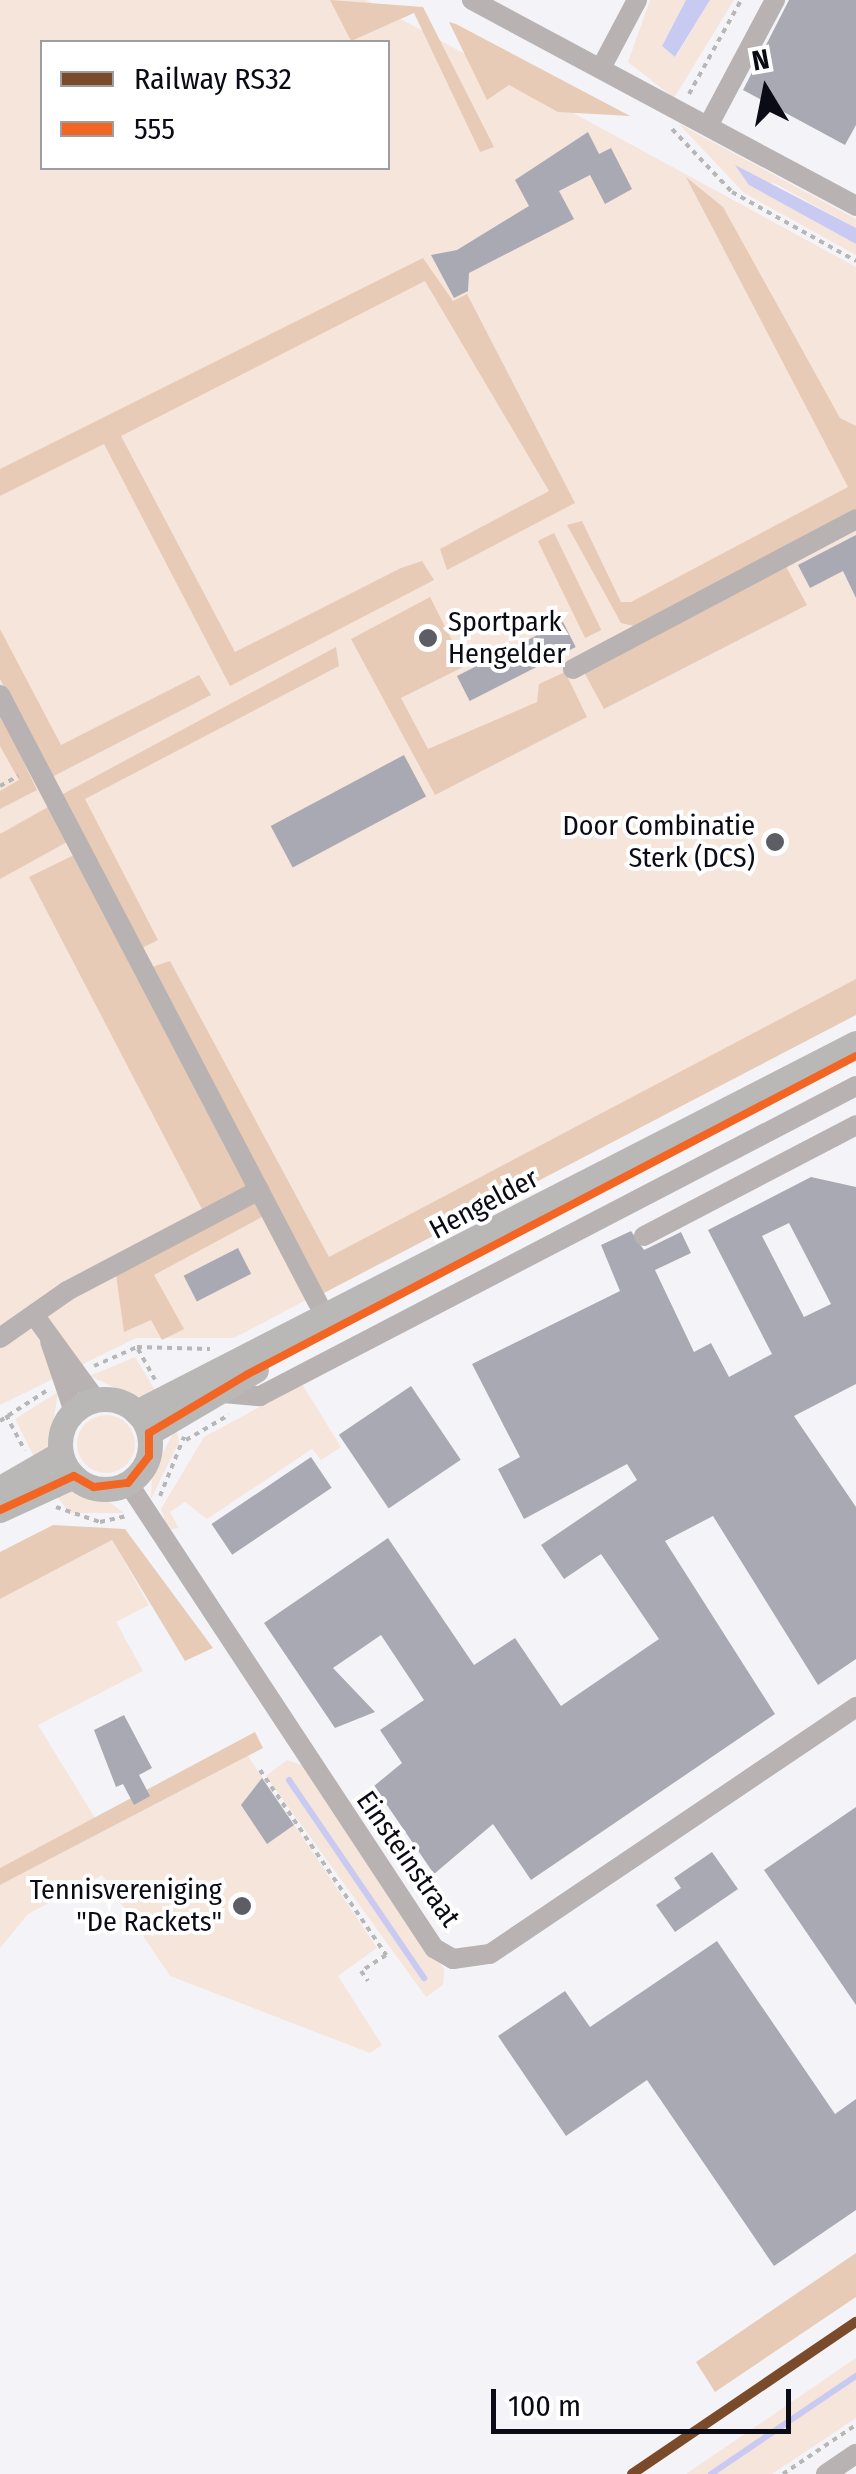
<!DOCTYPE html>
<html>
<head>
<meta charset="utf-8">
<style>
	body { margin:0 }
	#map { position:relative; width:856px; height:2474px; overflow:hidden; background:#f4f4f8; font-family:"Fira Sans Condensed",sans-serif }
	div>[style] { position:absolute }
	.green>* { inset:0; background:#f6e5da }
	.round { border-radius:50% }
	.forest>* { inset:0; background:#e7cbb7; transform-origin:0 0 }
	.water>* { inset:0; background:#c9caf2 }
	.stream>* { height:6px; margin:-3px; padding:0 3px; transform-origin:3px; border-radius:3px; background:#c9caf2 }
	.building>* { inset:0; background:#a9a9b4; transform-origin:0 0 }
	.path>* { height:4px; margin-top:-2px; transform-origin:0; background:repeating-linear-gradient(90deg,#b8b7b7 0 5px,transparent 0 10px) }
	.minor>* { height:20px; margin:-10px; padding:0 10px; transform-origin:10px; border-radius:10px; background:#b8b3b2 }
	.major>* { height:25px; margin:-12.5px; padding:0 12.5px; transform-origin:12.5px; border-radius:12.5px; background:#bab8b7 }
	.major>.ring { margin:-12.5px; padding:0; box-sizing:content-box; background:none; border:25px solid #bab8b7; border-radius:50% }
	.bus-1>* { height:8px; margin:-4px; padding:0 4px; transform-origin:4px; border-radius:4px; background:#f26522 }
	.rail-1>* { height:10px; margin:-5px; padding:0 5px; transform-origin:5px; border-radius:5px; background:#7a4b2a }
	.dots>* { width:28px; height:28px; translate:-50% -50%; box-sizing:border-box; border:5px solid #fff; border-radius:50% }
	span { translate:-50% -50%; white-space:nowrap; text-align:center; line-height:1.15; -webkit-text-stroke:8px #fff; paint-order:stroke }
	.poi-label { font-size:28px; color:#0b0b16 }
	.left { translate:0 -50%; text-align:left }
	.right { translate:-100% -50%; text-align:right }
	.street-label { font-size:28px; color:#0b0b16 }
	.legend { position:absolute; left:40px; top:40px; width:350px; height:130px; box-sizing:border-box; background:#fff; border:2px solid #9d9da2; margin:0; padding:12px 18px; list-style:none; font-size:30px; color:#0b0b16 }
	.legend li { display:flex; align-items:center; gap:20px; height:50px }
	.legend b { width:50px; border:2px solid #9d9da2 }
	.north { position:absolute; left:716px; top:40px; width:100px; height:100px; -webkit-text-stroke:8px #fff; paint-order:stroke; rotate:350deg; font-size:28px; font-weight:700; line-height:40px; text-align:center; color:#0b0b16 }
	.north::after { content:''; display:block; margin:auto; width:35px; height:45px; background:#0b0b16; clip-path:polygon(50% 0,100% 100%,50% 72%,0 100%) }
	.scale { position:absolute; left:491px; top:2389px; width:300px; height:45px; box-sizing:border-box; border:5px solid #0b0b16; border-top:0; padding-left:12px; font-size:30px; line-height:35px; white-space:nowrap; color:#0b0b16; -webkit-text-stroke:8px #fff; paint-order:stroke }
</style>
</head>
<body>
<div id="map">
	<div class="green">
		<div style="clip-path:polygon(evenodd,0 0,366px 0,856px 267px,856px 1010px,234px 1338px,136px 1338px,0 1405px,0 0,42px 42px,388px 42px,388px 168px,42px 168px,42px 42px)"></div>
		<div style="clip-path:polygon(650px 0,686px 0,662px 46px,676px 57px,710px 0,734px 0,674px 98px,628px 62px)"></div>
		<div style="clip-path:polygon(679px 124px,856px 219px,856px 228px,774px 183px,749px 185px,856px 244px,856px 255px,744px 193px)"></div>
		<div style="clip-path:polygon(135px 1357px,158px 1395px,134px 1397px,90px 1376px)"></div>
		<div style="clip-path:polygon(302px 1384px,341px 1447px,321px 1460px,312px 1449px,207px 1519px,185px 1502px,170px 1512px,179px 1528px,168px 1530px,161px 1509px,204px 1437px)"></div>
		<div style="clip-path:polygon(58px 1392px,50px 1444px,36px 1461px,15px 1419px)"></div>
		<div class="round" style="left:77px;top:1415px;width:58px;height:58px"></div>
		<div style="clip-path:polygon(176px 1427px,179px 1442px,151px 1499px,152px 1474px)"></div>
		<div style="clip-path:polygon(72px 1490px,108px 1501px,124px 1513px,70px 1513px,54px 1493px)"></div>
		<div style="clip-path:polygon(112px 1540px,149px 1605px,116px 1622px,143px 1671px,38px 1725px,95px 1818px,0 1868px,0 1599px)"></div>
		<div style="clip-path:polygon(248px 1756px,377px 1948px,338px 1976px,382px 2045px,370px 2053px,170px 1976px,102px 1875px,28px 1914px,0 1948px,0 1885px)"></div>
		<div style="clip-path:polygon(287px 1760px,302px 1765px,444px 1969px,443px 1985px,426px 1997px,266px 1776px)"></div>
		<div style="clip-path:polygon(856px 2358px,856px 2418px,772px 2474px,686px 2474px)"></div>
	</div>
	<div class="forest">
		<div style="clip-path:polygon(330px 0,423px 7px,494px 147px,480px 152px,414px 13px,351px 41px)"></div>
		<div style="clip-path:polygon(449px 22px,456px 24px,630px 116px,558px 112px,509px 85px,487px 100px)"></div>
		<div style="clip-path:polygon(686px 177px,723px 207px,840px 418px,856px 426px,856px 514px,643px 628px,621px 623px,567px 525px,582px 521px,621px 602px,631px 602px,848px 487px)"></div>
		<div style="clip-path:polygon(423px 258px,453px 301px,467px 294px,575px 503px,447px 570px,440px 549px,549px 491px,425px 281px,121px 436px,235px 652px,401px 568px,422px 561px,434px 580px,230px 686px,104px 444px,0 496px,0 469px)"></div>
		<div style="left:554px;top:533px;width:108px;height:18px;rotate:64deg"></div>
		<div style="clip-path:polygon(784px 563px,807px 605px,604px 709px,585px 674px,592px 663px)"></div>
		<div style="clip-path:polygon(430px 597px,465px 666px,401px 698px,428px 749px,537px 702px,539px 684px,565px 672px,587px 717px,435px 795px,351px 639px)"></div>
		<div style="clip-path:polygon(0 629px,61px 745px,199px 675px,211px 695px,52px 777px,0 679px)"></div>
		<div style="clip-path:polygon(336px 647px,339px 666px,85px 799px,158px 940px,142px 948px,61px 795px)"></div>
		<div style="clip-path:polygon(0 713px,37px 790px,0 809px,0 791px,19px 780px,0 746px)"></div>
		<div style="clip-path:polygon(48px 807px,67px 842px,0 879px,0 834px)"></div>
		<div style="clip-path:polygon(74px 855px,262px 1217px,154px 1275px,184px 1329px,162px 1340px,151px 1320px,124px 1332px,114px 1260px,203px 1211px,29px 877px)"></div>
		<div style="clip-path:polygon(170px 961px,329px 1257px,856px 979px,856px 1015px,324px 1293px,152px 967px)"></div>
		<div style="clip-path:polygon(53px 1525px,125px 1529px,213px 1648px,185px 1661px,112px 1540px,0 1599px,0 1552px)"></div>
		<div style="clip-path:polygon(255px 1732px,263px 1748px,0 1885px,0 1868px)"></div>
		<div style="clip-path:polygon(856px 2253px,856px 2297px,715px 2392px,696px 2362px)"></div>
	</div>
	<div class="water">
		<div style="clip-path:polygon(686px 0,710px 0,675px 57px,662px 46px)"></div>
		<div style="clip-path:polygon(735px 165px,856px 228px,856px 244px,749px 185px)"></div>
	</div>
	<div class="stream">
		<div style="left:289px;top:1780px;width:240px;rotate:55.7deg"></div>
		<div style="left:711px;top:2474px;width:175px;rotate:-34.1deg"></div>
	</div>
	<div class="building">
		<div style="clip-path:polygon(789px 0,856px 0,856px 125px,845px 145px,743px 90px)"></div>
		<div style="clip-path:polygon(588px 132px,599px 154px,611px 148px,632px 189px,605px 204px,590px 175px,559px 191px,574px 219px,469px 273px,468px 291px,454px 298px,431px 255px,457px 250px,529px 206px,515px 180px)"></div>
		<div style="clip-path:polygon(856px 535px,856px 598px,843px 571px,810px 588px,798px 565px)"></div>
		<div style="left:563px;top:622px;width:28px;height:119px;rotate:63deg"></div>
		<div style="left:404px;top:755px;width:47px;height:151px;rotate:62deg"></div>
		<div style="clip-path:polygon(evenodd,811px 1177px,856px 1187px,856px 1384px,794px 1416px,856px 1507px,856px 1659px,818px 1685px,713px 1516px,665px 1541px,775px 1714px,531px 1880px,493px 1824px,434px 1874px,374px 1786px,402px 1763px,380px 1730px,424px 1700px,381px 1635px,333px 1668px,375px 1712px,335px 1728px,264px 1623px,388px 1538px,474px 1665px,515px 1638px,561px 1706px,659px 1639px,601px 1554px,564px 1579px,541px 1545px,637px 1480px,627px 1464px,524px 1519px,498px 1469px,520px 1457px,472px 1364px,620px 1291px,601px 1245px,631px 1231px,644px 1250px,681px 1232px,691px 1253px,655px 1270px,694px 1352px,711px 1343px,729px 1377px,772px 1354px,708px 1230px,811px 1177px,789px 1223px,831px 1304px,804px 1317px,762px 1236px,789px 1223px)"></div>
		<div style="left:238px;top:1248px;width:29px;height:61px;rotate:63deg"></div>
		<div style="left:411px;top:1386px;width:89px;height:87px;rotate:56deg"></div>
		<div style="left:311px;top:1457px;width:37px;height:120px;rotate:56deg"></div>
		<div style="clip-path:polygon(124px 1715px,152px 1768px,139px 1775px,150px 1796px,134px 1805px,123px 1784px,116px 1787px,94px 1730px)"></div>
		<div style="clip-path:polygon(262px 1778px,294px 1825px,267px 1844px,241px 1805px)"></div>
		<div style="clip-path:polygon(856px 1807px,856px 2005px,764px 1870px)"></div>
		<div style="clip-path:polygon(712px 1852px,738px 1889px,675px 1932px,656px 1905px,681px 1888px,674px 1878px)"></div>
		<div style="clip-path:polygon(717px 1941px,835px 2114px,856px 2099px,856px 2210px,774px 2266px,647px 2080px,566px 2136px,498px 2036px,565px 1991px,590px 2027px)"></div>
	</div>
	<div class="path">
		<div style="left:689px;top:94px;width:107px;rotate:-61deg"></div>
		<div style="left:672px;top:129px;width:87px;rotate:46.4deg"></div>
		<div style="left:732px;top:192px;width:142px;rotate:29.1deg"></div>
		<div style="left:0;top:786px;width:21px;rotate:-29deg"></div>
		<div style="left:138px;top:1349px;width:35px;rotate:61deg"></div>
		<div style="left:94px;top:1366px;width:47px;rotate:-23.8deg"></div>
		<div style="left:137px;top:1347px;width:73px;rotate:1.6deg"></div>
		<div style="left:6px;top:1415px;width:40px;rotate:62deg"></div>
		<div style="left:0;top:1421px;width:55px;rotate:-33.1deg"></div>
		<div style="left:186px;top:1440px;width:50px;rotate:-30.2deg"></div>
		<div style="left:160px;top:1496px;width:64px;rotate:-67.9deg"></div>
		<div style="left:56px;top:1507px;width:46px;rotate:18.8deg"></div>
		<div style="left:100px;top:1522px;width:27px;rotate:-13deg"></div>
		<div style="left:260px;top:1770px;width:224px;rotate:55.7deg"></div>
		<div style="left:386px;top:1955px;width:30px;rotate:147deg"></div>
		<div style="left:361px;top:1971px;width:12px;rotate:55deg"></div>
		<div style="left:783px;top:2474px;width:88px;rotate:-33.9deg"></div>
	</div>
	<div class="minor">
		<div style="left:472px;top:0;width:436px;rotate:28.2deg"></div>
		<div style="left:601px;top:68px;width:77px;rotate:-62.1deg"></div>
		<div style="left:708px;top:126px;width:143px;rotate:-62deg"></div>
		<div style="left:573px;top:669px;width:320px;rotate:-27.9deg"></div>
		<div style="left:0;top:695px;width:686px;rotate:62.39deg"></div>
		<div style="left:644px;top:1236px;width:239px;rotate:-27.6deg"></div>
		<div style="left:37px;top:1319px;width:100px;rotate:53.9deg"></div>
		<div style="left:0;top:1338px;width:82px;rotate:-35deg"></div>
		<div style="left:67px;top:1291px;width:217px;rotate:-27.7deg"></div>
		<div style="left:50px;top:1341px;width:75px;rotate:71.3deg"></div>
		<div style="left:223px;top:1393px;width:37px;rotate:5deg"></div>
		<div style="left:260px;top:1396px;width:672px;rotate:-27.48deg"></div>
		<div style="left:128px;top:1483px;width:557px;rotate:56.65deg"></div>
		<div style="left:434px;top:1948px;width:22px;rotate:30deg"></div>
		<div style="left:453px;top:1959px;width:37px;rotate:-8deg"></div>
		<div style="left:490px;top:1954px;width:442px;rotate:-34deg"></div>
		<div style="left:826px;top:2474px;width:36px;rotate:-34deg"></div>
	</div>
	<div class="major">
		<div class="ring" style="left:60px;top:1399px;width:65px;height:65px"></div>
		<div style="left:136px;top:1412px;width:809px;rotate:-27.14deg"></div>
		<div style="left:149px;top:1433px;width:124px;rotate:-30.5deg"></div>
		<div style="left:0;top:1488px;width:70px;rotate:-29.8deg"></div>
		<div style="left:0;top:1510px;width:81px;rotate:-24.7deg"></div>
	</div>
	<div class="bus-1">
		<div style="left:0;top:1510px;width:81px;rotate:-24.7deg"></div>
		<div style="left:74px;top:1476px;width:23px;rotate:29deg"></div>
		<div style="left:94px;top:1487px;width:34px;rotate:-7deg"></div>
		<div style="left:128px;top:1483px;width:34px;rotate:-52deg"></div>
		<div style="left:149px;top:1456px;width:23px;rotate:-90deg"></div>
		<div style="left:149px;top:1433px;width:115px;rotate:-30.8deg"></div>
		<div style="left:248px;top:1374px;width:686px;rotate:-27.61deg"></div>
	</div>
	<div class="rail-1">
		<div style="left:632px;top:2474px;width:271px;rotate:-34.2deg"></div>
	</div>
	<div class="dots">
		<div style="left:428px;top:638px;background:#5d5d65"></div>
		<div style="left:775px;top:842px;background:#5d5d65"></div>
		<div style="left:242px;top:1906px;background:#5d5d65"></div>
	</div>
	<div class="poi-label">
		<span class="left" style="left:448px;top:638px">Sportpark<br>Hengelder</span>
		<span class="right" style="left:755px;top:842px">Door Combinatie<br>Sterk (DCS)</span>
		<span class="right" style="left:222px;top:1906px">Tennisvereniging<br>"De Rackets"</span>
	</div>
	<div class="street-label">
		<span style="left:484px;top:1204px;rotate:-28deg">Hengelder</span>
		<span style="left:408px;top:1859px;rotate:55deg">Einsteinstraat</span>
	</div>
	<ul class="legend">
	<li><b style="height:12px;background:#7a4b2a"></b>Railway RS32</li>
	<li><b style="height:12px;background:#f26522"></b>555</li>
	</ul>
	<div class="north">N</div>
	<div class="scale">100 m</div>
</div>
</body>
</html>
